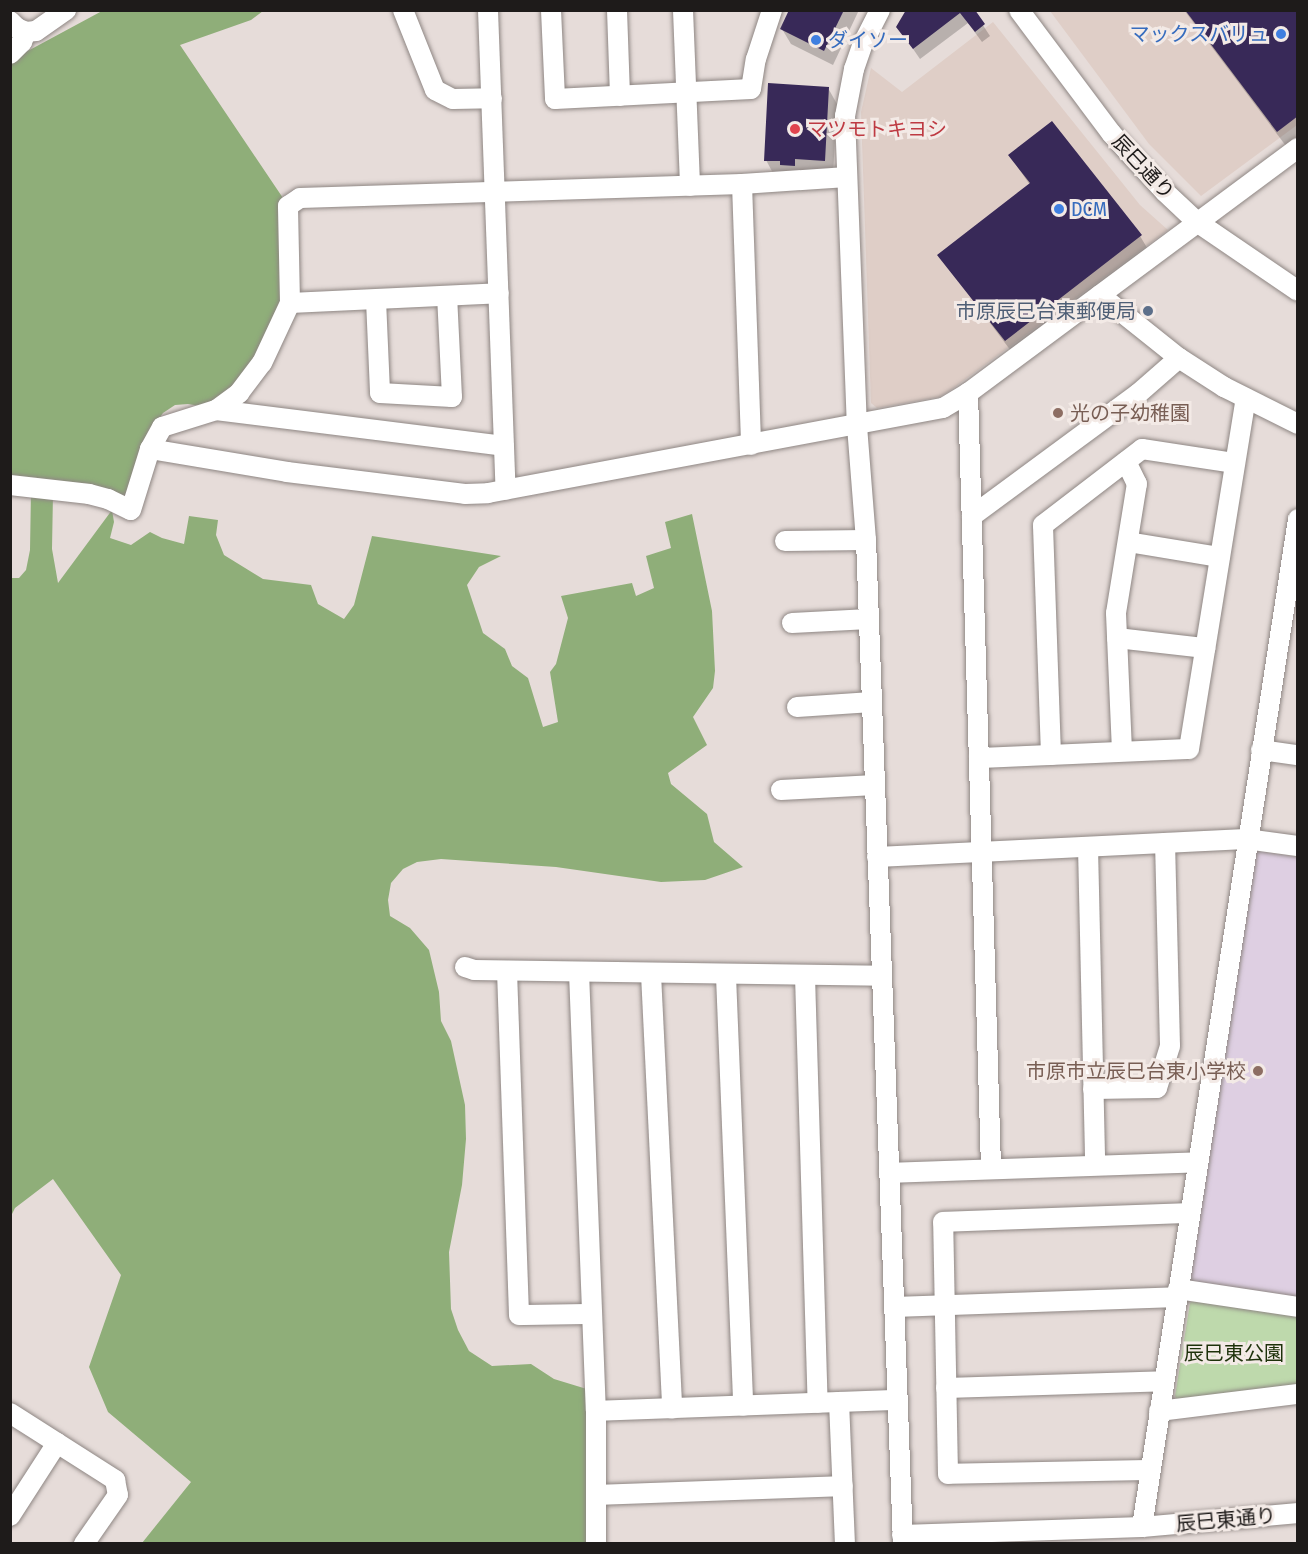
<!DOCTYPE html>
<html>
<head>
<meta charset="utf-8">
<style>
	body { margin:0 }
	#map { position:relative; width:1308px; height:1554px; overflow:hidden; background:#e6dcd9; font-family:"Fira Sans Condensed","Noto Sans JP",sans-serif }
	div>[style] { position:absolute }
	.built>* { inset:0; background:#dfcec7 }
	.education>* { inset:0; background:#decfe2 }
	.green>* { inset:0; background:#bed9ac }
	.forest>* { inset:0; background:#8fae79 }
	.shadow>* { inset:0; background:#0003 }
	.building>* { inset:0; background:#382958 }
	.roads { filter:drop-shadow(0 0 2px #8e8683) drop-shadow(0 0 2px #8e8683) }
	.minor>* { height:20px; margin:-10px; padding:0 10px; transform-origin:10px; border-radius:10px; background:#fff }
	.dots>* { width:16px; height:16px; translate:-50% -50%; box-sizing:border-box; border:3px solid #f3eae6; border-radius:50% }
	span { translate:-50% -50%; white-space:nowrap; text-align:center; line-height:1.15; -webkit-text-stroke:6px #f3eae6; paint-order:stroke }
	.shop-label { font-size:20px; color:#366cbe }
	.right { translate:-100% -50%; text-align:right }
	.left { translate:0 -50%; text-align:left }
	.health-label { font-size:20px; color:#be3a42 }
	.street-label { font-size:20px; color:#1e1b1a }
	.service-label { font-size:20px; color:#4e5e75 }
	.education-label { font-size:20px; color:#785e54 }
	.park-label { font-size:20px; color:#1d310a }
	.frame { position:absolute; inset:0; border:12px solid #1e1b1a; pointer-events:none }
</style>
</head>
<body>
<div id="map">
	<div class="built">
		<div style="clip-path:polygon(1050px 11px,1297px 11px,1297px 125px,1201px 196px,1149px 144px)"></div>
		<div style="clip-path:polygon(993px 22px,1140px 205px,1168px 230px,948px 392px,939px 397px,877px 408px,871px 403px,861px 112px,871px 68px,902px 92px)"></div>
	</div>
	<div class="education">
		<div style="clip-path:polygon(1253px 850px,1297px 857px,1297px 1301px,1186px 1285px)"></div>
	</div>
	<div class="green">
		<div style="clip-path:polygon(1194px 1298px,1297px 1314px,1297px 1392px,1179px 1404px,1175px 1396px,1190px 1303px)"></div>
	</div>
	<div class="forest">
		<div style="clip-path:polygon(102px 11px,263px 11px,251px 20px,180px 45px,287px 204px,284px 302px,244px 383px,206px 407px,188px 404px,175px 405px,163px 413px,153px 427px,127px 502px,11px 479px,11px 60px)"></div>
		<div style="clip-path:polygon(31px 491px,53px 494px,52px 549px,58px 583px,112px 510px,114px 522px,110px 538px,131px 545px,150px 532px,162px 538px,184px 544px,189px 516px,218px 520px,216px 535px,224px 555px,263px 579px,311px 585px,318px 604px,344px 619px,354px 605px,372px 536px,501px 556px,479px 567px,467px 585px,483px 633px,505px 649px,512px 666px,528px 678px,543px 727px,558px 722px,550px 672px,556px 664px,568px 618px,561px 596px,632px 583px,636px 596px,654px 588px,646px 556px,671px 548px,665px 522px,692px 514px,712px 611px,715px 671px,713px 688px,693px 717px,707px 745px,668px 773px,671px 784px,707px 814px,714px 842px,743px 867px,705px 880px,661px 882px,556px 867px,441px 859px,417px 862px,403px 869px,391px 883px,388px 900px,390px 916px,410px 928px,429px 950px,439px 992px,441px 1021px,451px 1041px,465px 1105px,466px 1139px,462px 1185px,449px 1252px,451px 1309px,458px 1330px,469px 1351px,492px 1366px,531px 1364px,554px 1379px,590px 1390px,589px 1543px,142px 1543px,191px 1482px,108px 1412px,89px 1367px,121px 1275px,53px 1179px,15px 1208px,11px 1216px,10px 578px,19px 578px,26px 570px,30px 550px)"></div>
	</div>
	<div class="shadow">
		<div style="clip-path:polygon(791px 10px,859px 10px,833px 65px,791px 44px,782px 29px)"></div>
		<div style="clip-path:polygon(908px 10px,973px 10px,990px 36px,982px 42px,968px 23px,920px 59px,898px 27px)"></div>
		<div style="clip-path:polygon(1184px 10px,1298px 10px,1298px 137px,1286px 146px)"></div>
		<div style="clip-path:polygon(828px 88px,837px 104px,833px 175px,774px 175px,766px 160px)"></div>
		<div style="clip-path:polygon(1010px 156px,1140px 236px,1149px 251px,1014px 355px,939px 255px,1030px 185px)"></div>
	</div>
	<div class="building">
		<div style="clip-path:polygon(789px 10px,844px 10px,824px 51px,780px 29px)"></div>
		<div style="clip-path:polygon(906px 10px,975px 10px,985px 24px,975px 32px,960px 13px,913px 49px,896px 27px)"></div>
		<div style="clip-path:polygon(1185px 10px,1298px 10px,1298px 116px,1277px 132px)"></div>
		<div style="clip-path:polygon(768px 83px,829px 87px,825px 161px,795px 159px,795px 166px,780px 165px,780px 161px,764px 161px)"></div>
		<div style="clip-path:polygon(1052px 121px,1142px 235px,1005px 341px,937px 255px,1030px 183px,1008px 155px)"></div>
	</div>
	<div class="roads">
		<div class="minor">
			<div style="left:403px;top:10px;width:86px;rotate:68.2deg"></div>
			<div style="left:435px;top:90px;width:20px;rotate:27deg"></div>
			<div style="left:453px;top:99px;width:39px;rotate:-1deg"></div>
			<div style="left:488px;top:10px;width:480px;rotate:87.9deg"></div>
			<div style="left:551px;top:10px;width:89px;rotate:87.4deg"></div>
			<div style="left:555px;top:99px;width:196px;rotate:-2.9deg"></div>
			<div style="left:751px;top:89px;width:30px;rotate:-81deg"></div>
			<div style="left:756px;top:59px;width:52px;rotate:-71.9deg"></div>
			<div style="left:617px;top:10px;width:86px;rotate:88deg"></div>
			<div style="left:683px;top:10px;width:176px;rotate:87.7deg"></div>
			<div style="left:880px;top:10px;width:37px;rotate:117deg"></div>
			<div style="left:863px;top:43px;width:28px;rotate:109deg"></div>
			<div style="left:854px;top:69px;width:48px;rotate:100.8deg"></div>
			<div style="left:845px;top:116px;width:310px;rotate:87.8deg"></div>
			<div style="left:857px;top:426px;width:114px;rotate:85.5deg"></div>
			<div style="left:866px;top:540px;width:1005px;rotate:87.89deg"></div>
			<div style="left:1019px;top:10px;width:154px;rotate:53.2deg"></div>
			<div style="left:1111px;top:133px;width:80px;rotate:47.5deg"></div>
			<div style="left:1165px;top:192px;width:44px;rotate:43.2deg"></div>
			<div style="left:1197px;top:222px;width:122px;rotate:34.3deg"></div>
			<div style="left:10px;top:21px;width:10px;rotate:45deg"></div>
			<div style="left:17px;top:28px;width:10px;rotate:24deg"></div>
			<div style="left:26px;top:32px;width:10px;rotate:-6deg"></div>
			<div style="left:36px;top:31px;width:37px;rotate:-35deg"></div>
			<div style="left:10px;top:54px;width:17px;rotate:-45deg"></div>
			<div style="left:22px;top:42px;width:11px;rotate:-68deg"></div>
			<div style="left:742px;top:184px;width:261px;rotate:88deg"></div>
			<div style="left:1100px;top:295px;width:101px;rotate:38.6deg"></div>
			<div style="left:1179px;top:358px;width:54px;rotate:32.8deg"></div>
			<div style="left:1224px;top:387px;width:83px;rotate:26.6deg"></div>
			<div style="left:376px;top:300px;width:93px;rotate:87.5deg"></div>
			<div style="left:380px;top:393px;width:72px;rotate:3.2deg"></div>
			<div style="left:452px;top:397px;width:101px;rotate:-92.8deg"></div>
			<div style="left:290px;top:303px;width:209px;rotate:-2.7deg"></div>
			<div style="left:968px;top:393px;width:775px;rotate:88.3deg"></div>
			<div style="left:216px;top:410px;width:290px;rotate:7.1deg"></div>
			<div style="left:150px;top:449px;width:139px;rotate:9.5deg"></div>
			<div style="left:287px;top:472px;width:179px;rotate:7deg"></div>
			<div style="left:465px;top:494px;width:23px;rotate:-2deg"></div>
			<div style="left:488px;top:493px;width:463px;rotate:-10.6deg"></div>
			<div style="left:943px;top:408px;width:29px;rotate:-31deg"></div>
			<div style="left:968px;top:393px;width:411px;rotate:-36.6deg"></div>
			<div style="left:10px;top:485px;width:80px;rotate:6.5deg"></div>
			<div style="left:89px;top:494px;width:20px;rotate:15deg"></div>
			<div style="left:108px;top:499px;width:25px;rotate:26deg"></div>
			<div style="left:131px;top:510px;width:64px;rotate:-72.7deg"></div>
			<div style="left:150px;top:449px;width:25px;rotate:-61deg"></div>
			<div style="left:162px;top:427px;width:57px;rotate:-17.5deg"></div>
			<div style="left:216px;top:410px;width:29px;rotate:-36deg"></div>
			<div style="left:239px;top:393px;width:38px;rotate:-53deg"></div>
			<div style="left:262px;top:363px;width:66px;rotate:-65deg"></div>
			<div style="left:290px;top:303px;width:97px;rotate:-91.2deg"></div>
			<div style="left:288px;top:206px;width:14px;rotate:-34deg"></div>
			<div style="left:300px;top:198px;width:442px;rotate:-1.8deg"></div>
			<div style="left:742px;top:184px;width:105px;rotate:-3.8deg"></div>
			<div style="left:972px;top:516px;width:207px;rotate:-36.4deg"></div>
			<div style="left:1139px;top:393px;width:53px;rotate:-41.2deg"></div>
			<div style="left:785px;top:541px;width:81px;rotate:-0.7deg"></div>
			<div style="left:1128px;top:542px;width:93px;rotate:9.3deg"></div>
			<div style="left:792px;top:623px;width:77px;rotate:-3deg"></div>
			<div style="left:1117px;top:638px;width:89px;rotate:6.5deg"></div>
			<div style="left:797px;top:707px;width:75px;rotate:-3.8deg"></div>
			<div style="left:1261px;top:750px;width:37px;rotate:8deg"></div>
			<div style="left:1122px;top:751px;width:138px;rotate:-92.5deg"></div>
			<div style="left:1116px;top:613px;width:131px;rotate:-80.8deg"></div>
			<div style="left:1137px;top:484px;width:25px;rotate:-116deg"></div>
			<div style="left:1051px;top:755px;width:230px;rotate:-92deg"></div>
			<div style="left:1043px;top:525px;width:125px;rotate:-37.5deg"></div>
			<div style="left:1142px;top:449px;width:94px;rotate:8.6deg"></div>
			<div style="left:979px;top:758px;width:210px;rotate:-2.5deg"></div>
			<div style="left:1189px;top:749px;width:355px;rotate:-80.8deg"></div>
			<div style="left:781px;top:790px;width:94px;rotate:-3deg"></div>
			<div style="left:1088px;top:847px;width:318px;rotate:88.7deg"></div>
			<div style="left:877px;top:857px;width:369px;rotate:-2.8deg"></div>
			<div style="left:1246px;top:839px;width:52px;rotate:7.7deg"></div>
			<div style="left:465px;top:967px;width:9px;rotate:18deg"></div>
			<div style="left:474px;top:970px;width:408px;rotate:0.8deg"></div>
			<div style="left:507px;top:971px;width:344px;rotate:88deg"></div>
			<div style="left:519px;top:1315px;width:73px;rotate:-0.8deg"></div>
			<div style="left:579px;top:972px;width:439px;rotate:87.8deg"></div>
			<div style="left:596px;top:1411px;width:133px;rotate:90deg"></div>
			<div style="left:651px;top:974px;width:435px;rotate:87.2deg"></div>
			<div style="left:726px;top:976px;width:430px;rotate:87.7deg"></div>
			<div style="left:805px;top:976px;width:427px;rotate:88.3deg"></div>
			<div style="left:1093px;top:1089px;width:64px;rotate:-0.9deg"></div>
			<div style="left:1157px;top:1088px;width:44px;rotate:-72.8deg"></div>
			<div style="left:1170px;top:1046px;width:203px;rotate:-91.4deg"></div>
			<div style="left:889px;top:1173px;width:308px;rotate:-2deg"></div>
			<div style="left:1178px;top:1289px;width:121px;rotate:8.5deg"></div>
			<div style="left:894px;top:1307px;width:283px;rotate:-2deg"></div>
			<div style="left:946px;top:1388px;width:218px;rotate:-1.8deg"></div>
			<div style="left:839px;top:1402px;width:142px;rotate:87.6deg"></div>
			<div style="left:596px;top:1411px;width:301px;rotate:-2.1deg"></div>
			<div style="left:1159px;top:1411px;width:140px;rotate:-7deg"></div>
			<div style="left:10px;top:1413px;width:125px;rotate:32.5deg"></div>
			<div style="left:115px;top:1480px;width:15px;rotate:79deg"></div>
			<div style="left:118px;top:1495px;width:60px;rotate:124.8deg"></div>
			<div style="left:1150px;top:1470px;width:202px;rotate:178.9deg"></div>
			<div style="left:948px;top:1474px;width:252px;rotate:-91.1deg"></div>
			<div style="left:943px;top:1222px;width:246px;rotate:-2.1deg"></div>
			<div style="left:598px;top:1495px;width:245px;rotate:-2.1deg"></div>
			<div style="left:10px;top:1516px;width:87px;rotate:-57.2deg"></div>
			<div style="left:1142px;top:1527px;width:1020px;rotate:-81.2deg"></div>
			<div style="left:902px;top:1535px;width:240px;rotate:-1.9deg"></div>
			<div style="left:1142px;top:1527px;width:157px;rotate:-5.1deg"></div>
		</div>
	</div>
	<div class="dots">
		<div style="left:1281px;top:34px;background:#3f7fe0"></div>
		<div style="left:816px;top:40px;background:#3f7fe0"></div>
		<div style="left:795px;top:129px;background:#e0444e"></div>
		<div style="left:1059px;top:209px;background:#3f7fe0"></div>
		<div style="left:1148px;top:311px;background:#5c6f8a"></div>
		<div style="left:1058px;top:413px;background:#8d6e63"></div>
		<div style="left:1258px;top:1071px;background:#8d6e63"></div>
	</div>
	<div class="shop-label">
		<span class="right" style="left:1269px;top:34px">マックスバリュ</span>
		<span class="left" style="left:828px;top:40px">ダイソー</span>
		<span class="left" style="left:1071px;top:209px">DCM</span>
	</div>
	<div class="health-label">
		<span class="left" style="left:807px;top:129px">マツモトキヨシ</span>
	</div>
	<div class="street-label">
		<span style="left:1143px;top:167px;rotate:47deg">辰巳通り</span>
		<span style="left:1226px;top:1520px;rotate:-5deg">辰巳東通り</span>
	</div>
	<div class="service-label">
		<span class="right" style="left:1136px;top:311px">市原辰巳台東郵便局</span>
	</div>
	<div class="education-label">
		<span class="left" style="left:1070px;top:413px">光の子幼稚園</span>
		<span class="right" style="left:1246px;top:1071px">市原市立辰巳台東小学校</span>
	</div>
	<div class="park-label">
		<span style="left:1234px;top:1353px">辰巳東公園</span>
	</div>
	<div class="frame"></div>
</div>
</body>
</html>
